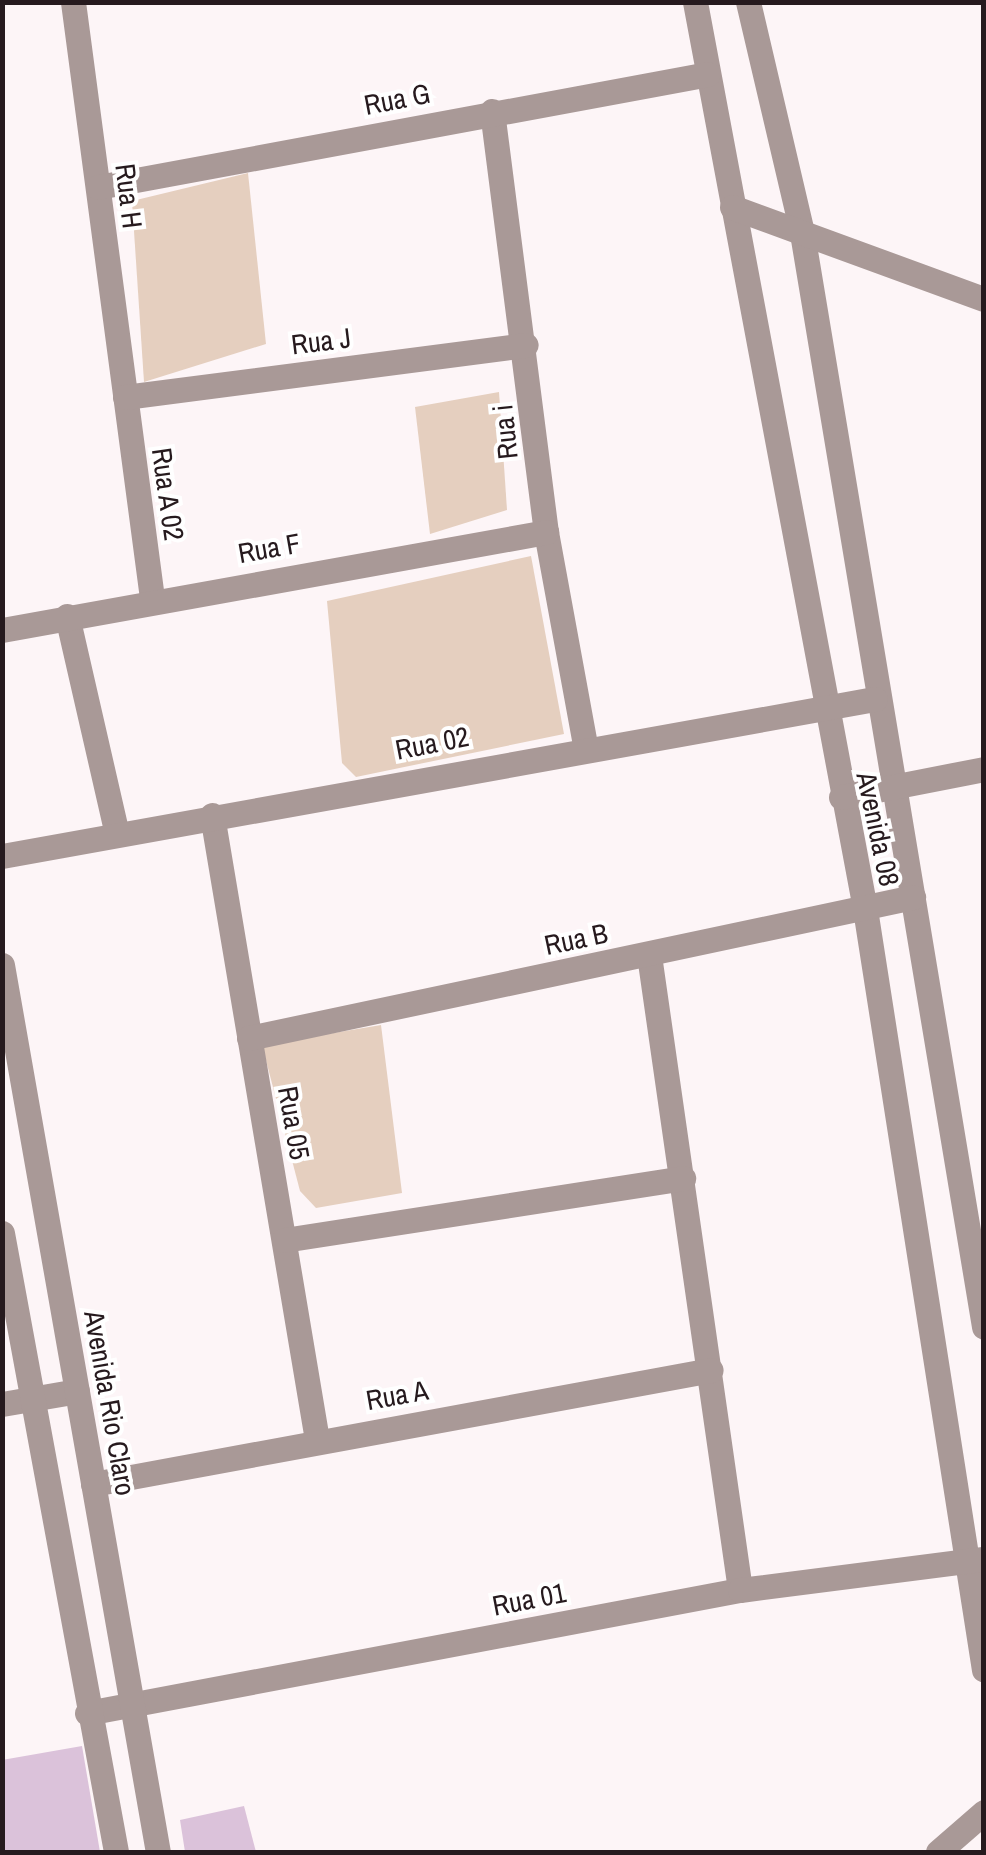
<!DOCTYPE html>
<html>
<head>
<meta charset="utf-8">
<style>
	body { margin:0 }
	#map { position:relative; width:986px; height:1855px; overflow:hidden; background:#fdf5f7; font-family:"Archivo Narrow",sans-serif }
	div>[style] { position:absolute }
	.green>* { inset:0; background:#e5cfbf }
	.building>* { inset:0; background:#dbc2da }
	.minor>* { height:25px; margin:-12.5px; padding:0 12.5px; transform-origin:12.5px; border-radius:12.5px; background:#a99997 }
	.tertiary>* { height:25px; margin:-12.5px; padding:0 12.5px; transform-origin:12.5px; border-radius:12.5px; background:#a99997 }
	span { translate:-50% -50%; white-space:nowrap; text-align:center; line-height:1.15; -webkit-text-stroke:8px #fff; paint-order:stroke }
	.street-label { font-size:28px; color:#261a1e }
	.frame { position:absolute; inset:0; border:5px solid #261a1e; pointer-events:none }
</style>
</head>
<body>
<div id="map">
	<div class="green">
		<div style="clip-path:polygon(248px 173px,266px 344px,144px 382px,132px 201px)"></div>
		<div style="clip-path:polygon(499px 392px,507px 510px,430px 534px,415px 407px)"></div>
		<div style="clip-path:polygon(531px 556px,564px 734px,356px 777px,342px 763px,327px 601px)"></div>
		<div style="clip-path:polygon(381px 1025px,402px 1193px,316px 1208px,300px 1191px,262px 1045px)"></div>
	</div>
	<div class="building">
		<div style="clip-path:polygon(82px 1746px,100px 1852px,2px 1852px,2px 1760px)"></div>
		<div style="clip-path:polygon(244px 1806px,256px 1852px,185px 1852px,180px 1820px)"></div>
	</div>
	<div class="minor">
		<div style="left:73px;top:2px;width:601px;rotate:82.45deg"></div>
		<div style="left:695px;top:2px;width:923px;rotate:79.38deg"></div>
		<div style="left:865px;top:909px;width:770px;rotate:81.11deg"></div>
		<div style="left:748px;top:2px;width:237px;rotate:76.8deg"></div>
		<div style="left:802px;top:233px;width:1109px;rotate:80.55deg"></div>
		<div style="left:492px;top:111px;width:424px;rotate:82.7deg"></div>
		<div style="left:546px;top:532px;width:217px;rotate:79.6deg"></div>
		<div style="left:98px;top:187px;width:620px;rotate:-10.49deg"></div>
		<div style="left:732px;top:207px;width:268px;rotate:20.1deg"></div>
		<div style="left:125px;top:397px;width:404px;rotate:-7.4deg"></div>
		<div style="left:67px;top:616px;width:224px;rotate:77.1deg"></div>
		<div style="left:2px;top:630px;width:553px;rotate:-10.21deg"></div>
		<div style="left:841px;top:797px;width:146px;rotate:-11.1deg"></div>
		<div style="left:212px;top:815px;width:634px;rotate:80.46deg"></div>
		<div style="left:2px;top:856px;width:887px;rotate:-10.2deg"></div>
		<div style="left:649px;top:955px;width:641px;rotate:81.84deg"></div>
		<div style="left:249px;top:1038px;width:679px;rotate:-11.99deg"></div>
		<div style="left:284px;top:1240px;width:404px;rotate:-8.8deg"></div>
		<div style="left:2px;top:1404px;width:76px;rotate:-9.8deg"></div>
		<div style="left:93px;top:1484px;width:628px;rotate:-10.45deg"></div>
		<div style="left:87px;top:1713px;width:664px;rotate:-10.67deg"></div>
		<div style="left:740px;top:1590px;width:245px;rotate:-7.3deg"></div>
		<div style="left:938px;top:1852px;width:61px;rotate:-41deg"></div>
	</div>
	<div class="tertiary">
		<div style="left:2px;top:965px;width:901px;rotate:80.03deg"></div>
		<div style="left:2px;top:1233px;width:629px;rotate:79.56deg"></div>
	</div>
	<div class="street-label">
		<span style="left:397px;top:99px;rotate:-11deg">Rua G</span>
		<span style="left:129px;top:196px;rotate:83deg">Rua H</span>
		<span style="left:321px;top:341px;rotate:-7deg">Rua J</span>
		<span style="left:505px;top:432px;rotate:-96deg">Rua i</span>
		<span style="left:168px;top:494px;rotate:82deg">Rua A 02</span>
		<span style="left:269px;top:548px;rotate:-10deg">Rua F</span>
		<span style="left:432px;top:743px;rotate:-11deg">Rua 02</span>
		<span style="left:878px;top:829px;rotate:78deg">Avenida 08</span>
		<span style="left:576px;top:939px;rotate:-12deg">Rua B</span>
		<span style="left:294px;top:1123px;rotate:80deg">Rua 05</span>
		<span style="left:397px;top:1395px;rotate:-10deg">Rua A</span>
		<span style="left:110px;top:1403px;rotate:80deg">Avenida Rio Claro</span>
		<span style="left:529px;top:1599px;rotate:-11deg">Rua 01</span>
	</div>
	<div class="frame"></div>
</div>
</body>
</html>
